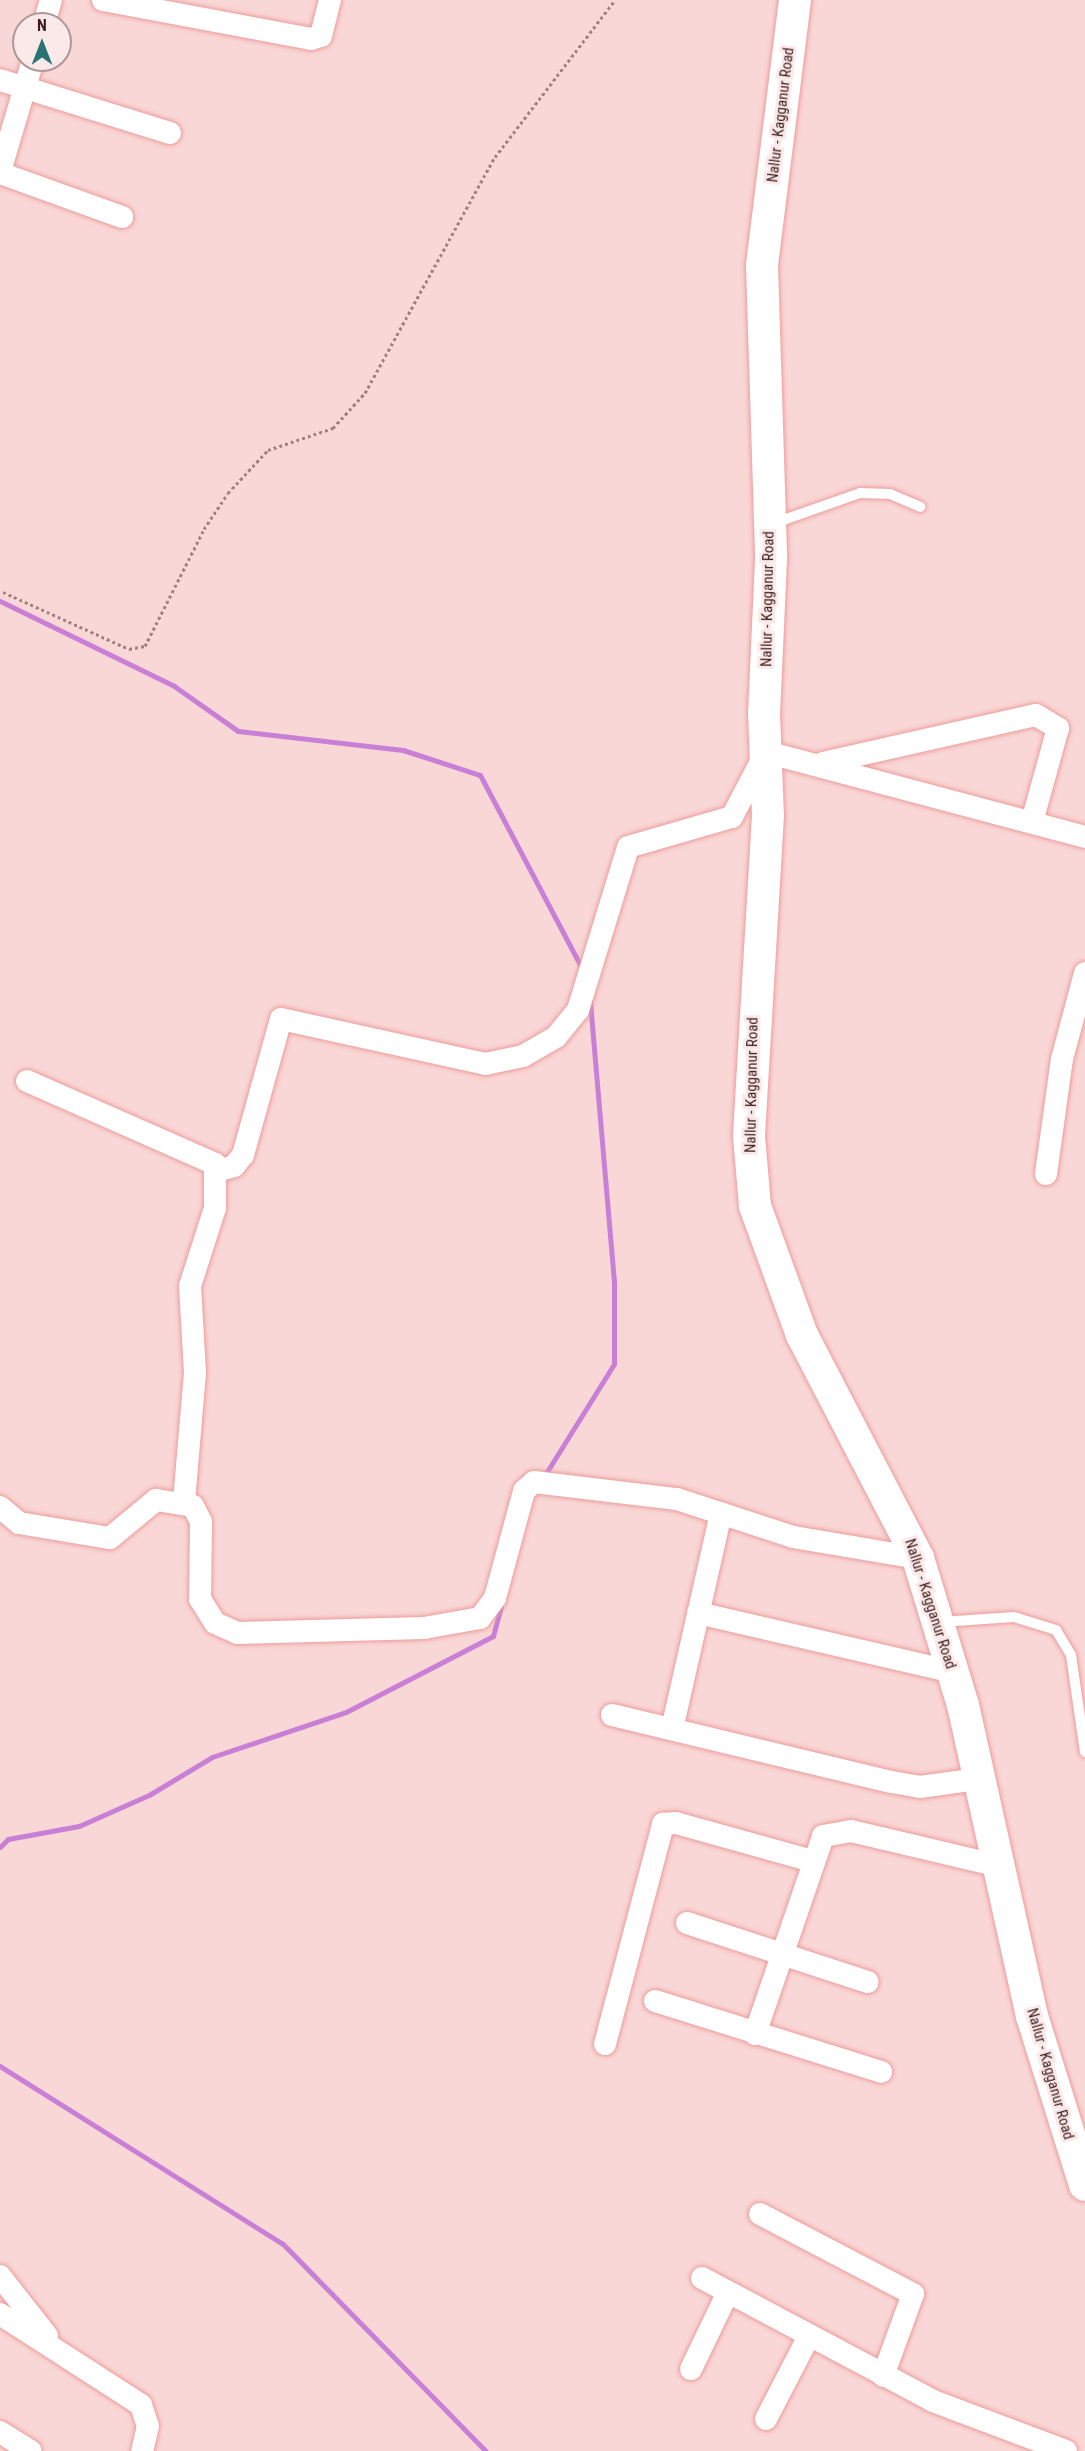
<!DOCTYPE html>
<html>
<head>
<meta charset="utf-8">
<style>
	body { margin:0 }
	#map { position:relative; width:1085px; height:2451px; overflow:hidden; background:#f9d7d6; font-family:"Roboto Condensed",sans-serif }
	div>[style] { position:absolute }
	.stream>* { height:5px; margin:-2.5px; padding:0 2.5px; transform-origin:2.5px; border-radius:2.5px; background:#c880d6 }
	.path>* { height:3px; margin-top:-1.5px; transform-origin:0; background:repeating-linear-gradient(90deg,#a18180 0 3px,transparent 0 6px) }
	.roads { filter:drop-shadow(0 0 2px #ec9d9c) drop-shadow(0 0 2px #ec9d9c) }
	.lane>* { height:10px; margin:-5px; padding:0 5px; transform-origin:5px; border-radius:5px; background:#fff }
	.street>* { height:22px; margin:-11px; padding:0 11px; transform-origin:11px; border-radius:11px; background:#fff }
	.secondary>* { height:32px; margin:-16px; padding:0 16px; transform-origin:16px; border-radius:16px; background:#fff }
	span { translate:-50% -50%; white-space:nowrap; text-align:center; line-height:1.15; -webkit-text-stroke:6px #fae9e8; paint-order:stroke }
	.street-label { font-size:15px; color:#3d1e1e }
	.north { position:absolute; left:12px; top:12px; width:60px; height:60px; box-sizing:border-box; background:#fae9e8; border:2px solid #ae9897; border-radius:50%; rotate:0deg; font-size:16px; font-weight:700; line-height:24px; text-align:center; color:#3d1e1e }
	.north::after { content:''; display:block; margin:auto; width:21px; height:27px; background:#297377; clip-path:polygon(50% 0,100% 100%,50% 72%,0 100%) }
</style>
</head>
<body>
<div id="map">
	<div class="stream">
		<div style="left:0;top:601px;width:194px;rotate:26deg"></div>
		<div style="left:174px;top:686px;width:78px;rotate:35.1deg"></div>
		<div style="left:238px;top:731px;width:166px;rotate:6.6deg"></div>
		<div style="left:403px;top:750px;width:81px;rotate:18deg"></div>
		<div style="left:480px;top:775px;width:221px;rotate:62.2deg"></div>
		<div style="left:543px;top:1478px;width:134px;rotate:-58.1deg"></div>
		<div style="left:614px;top:1364px;width:82px;rotate:-90deg"></div>
		<div style="left:614px;top:1282px;width:282px;rotate:-94.9deg"></div>
		<div style="left:0;top:1847px;width:11px;rotate:-45deg"></div>
		<div style="left:8px;top:1839px;width:72px;rotate:-10.4deg"></div>
		<div style="left:79px;top:1826px;width:77px;rotate:-23.9deg"></div>
		<div style="left:149px;top:1795px;width:74px;rotate:-31.1deg"></div>
		<div style="left:212px;top:1757px;width:141px;rotate:-18.6deg"></div>
		<div style="left:346px;top:1712px;width:165px;rotate:-27.3deg"></div>
		<div style="left:493px;top:1636px;width:31px;rotate:-75deg"></div>
		<div style="left:0;top:2066px;width:334px;rotate:32.2deg"></div>
		<div style="left:283px;top:2244px;width:290px;rotate:45.6deg"></div>
	</div>
	<div class="path">
		<div style="left:3px;top:592px;width:138px;rotate:24.3deg"></div>
		<div style="left:129px;top:649px;width:16px;rotate:-11deg"></div>
		<div style="left:145px;top:646px;width:131px;rotate:-63.2deg"></div>
		<div style="left:204px;top:529px;width:43px;rotate:-56.3deg"></div>
		<div style="left:228px;top:493px;width:59px;rotate:-47.1deg"></div>
		<div style="left:268px;top:450px;width:69px;rotate:-18.7deg"></div>
		<div style="left:333px;top:428px;width:47px;rotate:-47.6deg"></div>
		<div style="left:365px;top:393px;width:269px;rotate:-61.2deg"></div>
		<div style="left:495px;top:157px;width:198px;rotate:-52.6deg"></div>
	</div>
	<div class="roads">
		<div class="lane">
			<div style="left:772px;top:524px;width:93px;rotate:-19.4deg"></div>
			<div style="left:860px;top:493px;width:30px;rotate:2deg"></div>
			<div style="left:890px;top:494px;width:33px;rotate:23deg"></div>
			<div style="left:941px;top:1622px;width:73px;rotate:-3.9deg"></div>
			<div style="left:1014px;top:1617px;width:44px;rotate:17.2deg"></div>
			<div style="left:1056px;top:1630px;width:29px;rotate:59deg"></div>
			<div style="left:1071px;top:1655px;width:98px;rotate:81.8deg"></div>
		</div>
		<div class="street">
			<div style="left:103px;top:0;width:212px;rotate:10.6deg"></div>
			<div style="left:311px;top:39px;width:10px;rotate:-17deg"></div>
			<div style="left:321px;top:36px;width:37px;rotate:-76deg"></div>
			<div style="left:44px;top:24px;width:25px;rotate:-74deg"></div>
			<div style="left:0;top:80px;width:178px;rotate:17.3deg"></div>
			<div style="left:0;top:171px;width:116px;rotate:-73.4deg"></div>
			<div style="left:0;top:173px;width:130px;rotate:19.8deg"></div>
			<div style="left:823px;top:763px;width:218px;rotate:-12.7deg"></div>
			<div style="left:1036px;top:715px;width:26px;rotate:31deg"></div>
			<div style="left:1058px;top:728px;width:98px;rotate:105.5deg"></div>
			<div style="left:27px;top:1081px;width:206px;rotate:23.8deg"></div>
			<div style="left:215px;top:1164px;width:44px;rotate:90deg"></div>
			<div style="left:215px;top:1208px;width:82px;rotate:107.8deg"></div>
			<div style="left:190px;top:1286px;width:87px;rotate:86.7deg"></div>
			<div style="left:195px;top:1373px;width:129px;rotate:94.9deg"></div>
			<div style="left:217px;top:1171px;width:18px;rotate:-16deg"></div>
			<div style="left:234px;top:1166px;width:14px;rotate:-51deg"></div>
			<div style="left:243px;top:1155px;width:141px;rotate:-74.4deg"></div>
			<div style="left:281px;top:1019px;width:209px;rotate:12.4deg"></div>
			<div style="left:485px;top:1064px;width:39px;rotate:-12deg"></div>
			<div style="left:523px;top:1056px;width:38px;rotate:-30deg"></div>
			<div style="left:556px;top:1037px;width:35px;rotate:-51deg"></div>
			<div style="left:578px;top:1010px;width:170px;rotate:-72.9deg"></div>
			<div style="left:628px;top:847px;width:108px;rotate:-16.1deg"></div>
			<div style="left:732px;top:817px;width:73px;rotate:-62.4deg"></div>
			<div style="left:766px;top:752px;width:330px;rotate:14.9deg"></div>
			<div style="left:1046px;top:1174px;width:116px;rotate:-82.1deg"></div>
			<div style="left:1062px;top:1059px;width:89px;rotate:-75deg"></div>
			<div style="left:0;top:1507px;width:25px;rotate:40deg"></div>
			<div style="left:19px;top:1523px;width:92px;rotate:9.4deg"></div>
			<div style="left:110px;top:1538px;width:60px;rotate:-39.6deg"></div>
			<div style="left:156px;top:1500px;width:37px;rotate:9deg"></div>
			<div style="left:193px;top:1506px;width:18px;rotate:63deg"></div>
			<div style="left:201px;top:1522px;width:77px;rotate:90.7deg"></div>
			<div style="left:200px;top:1599px;width:28px;rotate:58deg"></div>
			<div style="left:215px;top:1623px;width:24px;rotate:24deg"></div>
			<div style="left:237px;top:1633px;width:187px;rotate:-1.5deg"></div>
			<div style="left:424px;top:1628px;width:57px;rotate:-10.1deg"></div>
			<div style="left:480px;top:1618px;width:25px;rotate:-53deg"></div>
			<div style="left:495px;top:1598px;width:111px;rotate:-74.8deg"></div>
			<div style="left:524px;top:1491px;width:13px;rotate:-42deg"></div>
			<div style="left:534px;top:1482px;width:144px;rotate:6.8deg"></div>
			<div style="left:677px;top:1499px;width:122px;rotate:18.1deg"></div>
			<div style="left:793px;top:1537px;width:127px;rotate:9.5deg"></div>
			<div style="left:698px;top:1613px;width:262px;rotate:13deg"></div>
			<div style="left:612px;top:1715px;width:288px;rotate:13.5deg"></div>
			<div style="left:892px;top:1782px;width:28px;rotate:10deg"></div>
			<div style="left:920px;top:1787px;width:59px;rotate:-7.9deg"></div>
			<div style="left:672px;top:1729px;width:221px;rotate:-77.2deg"></div>
			<div style="left:687px;top:1923px;width:190px;rotate:18.1deg"></div>
			<div style="left:655px;top:2001px;width:237px;rotate:17.4deg"></div>
			<div style="left:755px;top:2034px;width:209px;rotate:-71deg"></div>
			<div style="left:823px;top:1836px;width:28px;rotate:-10deg"></div>
			<div style="left:851px;top:1831px;width:148px;rotate:13.3deg"></div>
			<div style="left:605px;top:2044px;width:228px;rotate:-75.2deg"></div>
			<div style="left:663px;top:1824px;width:13px;rotate:-4deg"></div>
			<div style="left:676px;top:1823px;width:141px;rotate:15.6deg"></div>
			<div style="left:760px;top:2214px;width:173px;rotate:27.6deg"></div>
			<div style="left:913px;top:2294px;width:87px;rotate:110.1deg"></div>
			<div style="left:0;top:2276px;width:76px;rotate:51.9deg"></div>
			<div style="left:702px;top:2278px;width:262px;rotate:28deg"></div>
			<div style="left:933px;top:2401px;width:142px;rotate:20.6deg"></div>
			<div style="left:0;top:2314px;width:168px;rotate:32.8deg"></div>
			<div style="left:141px;top:2405px;width:22px;rotate:72deg"></div>
			<div style="left:148px;top:2426px;width:26px;rotate:103deg"></div>
			<div style="left:691px;top:2369px;width:85px;rotate:-64.3deg"></div>
			<div style="left:766px;top:2419px;width:93px;rotate:-62.6deg"></div>
			<div style="left:0;top:2432px;width:36px;rotate:32deg"></div>
		</div>
		<div class="secondary">
			<div style="left:795px;top:0;width:268px;rotate:97.1deg"></div>
			<div style="left:762px;top:266px;width:294px;rotate:88.2deg"></div>
			<div style="left:771px;top:560px;width:153px;rotate:92.6deg"></div>
			<div style="left:764px;top:713px;width:102px;rotate:87.8deg"></div>
			<div style="left:768px;top:815px;width:322px;rotate:93.4deg"></div>
			<div style="left:749px;top:1136px;width:70px;rotate:85.1deg"></div>
			<div style="left:755px;top:1206px;width:137px;rotate:70deg"></div>
			<div style="left:802px;top:1335px;width:251px;rotate:62.5deg"></div>
			<div style="left:918px;top:1558px;width:154px;rotate:73deg"></div>
			<div style="left:963px;top:1705px;width:319px;rotate:77.5deg"></div>
			<div style="left:1032px;top:2016px;width:177px;rotate:72.6deg"></div>
		</div>
	</div>
	<div class="street-label">
		<span style="left:781px;top:115px;rotate:-83deg">Nallur - Kagganur Road</span>
		<span style="left:768px;top:599px;rotate:-89deg">Nallur - Kagganur Road</span>
		<span style="left:752px;top:1085px;rotate:-89deg">Nallur - Kagganur Road</span>
		<span style="left:930px;top:1604px;rotate:72deg">Nallur - Kagganur Road</span>
		<span style="left:1050px;top:2074px;rotate:74deg">Nallur - Kagganur Road</span>
	</div>
	<div class="north">N</div>
</div>
</body>
</html>
